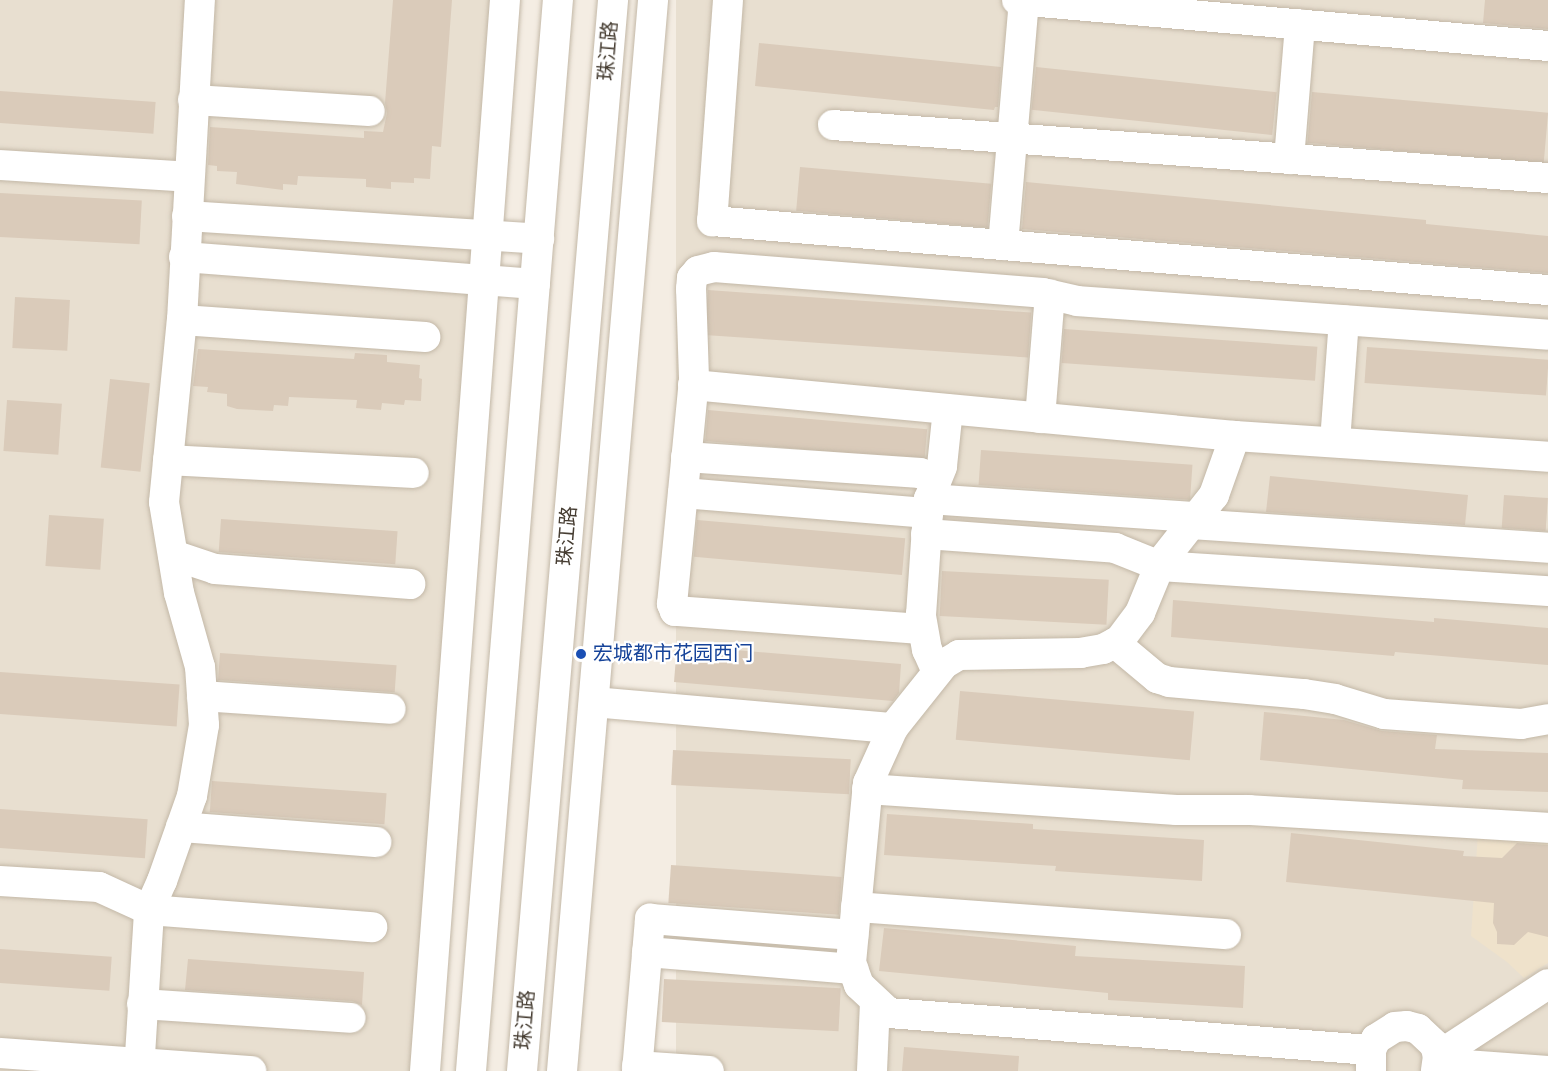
<!DOCTYPE html>
<html>
<head>
<meta charset="utf-8">
<style>
	body { margin:0 }
	#map { position:relative; width:1548px; height:1071px; overflow:hidden; background:#f4ede3; font-family:"Sofia Sans Condensed","Noto Sans SC",sans-serif }
	div>[style] { position:absolute }
	.residential>* { inset:0; background:#e8dfd0; transform-origin:0 0 }
	.education>* { inset:0; background:#efe2cb }
	.building>* { inset:0; background:#dacbba; transform-origin:0 0 }
	.roads { filter:drop-shadow(0 0 2px #c3b8a7) drop-shadow(0 0 2px #c3b8a7) }
	.minor>* { height:30px; margin:-15px; padding:0 15px; transform-origin:15px; border-radius:15px; background:#fff }
	.dots>* { width:16px; height:16px; translate:-50% -50%; box-sizing:border-box; border:3px solid #fff; border-radius:50% }
	span { translate:-50% -50%; white-space:nowrap; text-align:center; line-height:1.15; -webkit-text-stroke:4.5px #fff; paint-order:stroke }
	.street-label { font-size:20px; color:#463d32 }
	.transit-label { font-size:20px; color:#164399 }
	.left { translate:0 -50%; text-align:left }
</style>
</head>
<body>
<div id="map">
	<div class="residential">
		<div style="clip-path:polygon(0 0,493px 0,410px 1071px,0 1071px)"></div>
		<div style="left:676px;top:0;width:872px;height:1075px"></div>
	</div>
	<div class="education">
		<div style="clip-path:polygon(1478px 833px,1548px 836px,1548px 963px,1524px 978px,1507px 962px,1471px 936px)"></div>
	</div>
	<div class="building">
		<div style="clip-path:polygon(393px 0,452px 0,441px 147px,432px 146px,430px 179px,414px 178px,414px 183px,391px 182px,391px 189px,366px 187px,366px 179px,298px 176px,297px 185px,283px 184px,283px 190px,236px 184px,237px 172px,217px 171px,217px 166px,208px 165px,210px 127px,364px 138px,364px 131px,383px 132px,387px 113px,385px 103px)"></div>
		<div style="clip-path:polygon(1485px 0,1548px 0,1548px 29px,1483px 23px)"></div>
		<div style="clip-path:polygon(759px 43px,1001px 67px,998px 107px,995px 107px,994px 110px,755px 86px)"></div>
		<div style="left:1036px;top:67px;width:242px;height:43px;rotate:6deg"></div>
		<div style="left:0;top:91px;width:156px;height:32px;rotate:4deg"></div>
		<div style="left:1312px;top:92px;width:237px;height:51px;rotate:5deg"></div>
		<div style="left:800px;top:167px;width:192px;height:44px;rotate:5deg"></div>
		<div style="clip-path:polygon(1026px 182px,1426px 220px,1426px 224px,1548px 236px,1548px 273px,1022px 229px)"></div>
		<div style="left:0;top:193px;width:142px;height:44px;rotate:3deg"></div>
		<div style="left:708px;top:290px;width:324px;height:45px;rotate:4deg"></div>
		<div style="left:15px;top:297px;width:55px;height:51px;rotate:3deg"></div>
		<div style="left:1064px;top:329px;width:254px;height:34px;rotate:4deg"></div>
		<div style="left:1367px;top:347px;width:182px;height:36px;rotate:4deg"></div>
		<div style="clip-path:polygon(198px 349px,354px 359px,355px 353px,387px 355px,387px 362px,420px 365px,419px 378px,422px 379px,421px 401px,405px 400px,404px 405px,382px 403px,381px 410px,356px 408px,357px 400px,289px 397px,288px 406px,274px 405px,273px 411px,237px 409px,227px 406px,227px 394px,207px 392px,208px 387px,193px 386px)"></div>
		<div style="left:110px;top:379px;width:40px;height:89px;rotate:6deg"></div>
		<div style="left:7px;top:400px;width:55px;height:51px;rotate:4deg"></div>
		<div style="left:708px;top:410px;width:220px;height:31px;rotate:5deg"></div>
		<div style="left:981px;top:450px;width:212px;height:35px;rotate:4deg"></div>
		<div style="clip-path:polygon(1270px 476px,1468px 495px,1465px 525px,1266px 512px)"></div>
		<div style="left:1504px;top:495px;width:44px;height:33px;rotate:4deg"></div>
		<div style="left:49px;top:515px;width:55px;height:51px;rotate:4deg"></div>
		<div style="left:221px;top:519px;width:177px;height:33px;rotate:4deg"></div>
		<div style="left:697px;top:520px;width:209px;height:37px;rotate:5deg"></div>
		<div style="left:942px;top:571px;width:167px;height:45px;rotate:3deg"></div>
		<div style="clip-path:polygon(1173px 600px,1434px 622px,1434px 618px,1548px 628px,1548px 665px,1395px 652px,1394px 656px,1171px 637px)"></div>
		<div style="clip-path:polygon(677px 645px,901px 664px,899px 693px,893px 701px,674px 682px)"></div>
		<div style="left:220px;top:653px;width:177px;height:27px;rotate:4deg"></div>
		<div style="left:0;top:672px;width:180px;height:42px;rotate:4deg"></div>
		<div style="left:960px;top:691px;width:235px;height:49px;rotate:5deg"></div>
		<div style="clip-path:polygon(1264px 712px,1344px 720px,1382px 731px,1437px 735px,1435px 749px,1548px 753px,1548px 792px,1462px 789px,1463px 780px,1260px 760px)"></div>
		<div style="left:673px;top:750px;width:178px;height:35px;rotate:3deg"></div>
		<div style="left:212px;top:781px;width:175px;height:31px;rotate:4deg"></div>
		<div style="left:0;top:809px;width:148px;height:39px;rotate:4deg"></div>
		<div style="clip-path:polygon(887px 814px,1033px 824px,1033px 829px,1204px 840px,1202px 881px,1055px 871px,1056px 866px,884px 855px)"></div>
		<div style="clip-path:polygon(1291px 833px,1464px 851px,1463px 856px,1502px 858px,1517px 843px,1548px 845px,1548px 937px,1528px 932px,1514px 945px,1497px 944px,1497px 932px,1493px 923px,1494px 903px,1286px 882px)"></div>
		<div style="left:671px;top:865px;width:171px;height:38px;rotate:4deg"></div>
		<div style="clip-path:polygon(884px 928px,1076px 946px,1075px 956px,1245px 966px,1243px 1008px,1108px 1000px,1108px 993px,879px 971px)"></div>
		<div style="left:0;top:949px;width:112px;height:34px;rotate:4deg"></div>
		<div style="clip-path:polygon(188px 959px,364px 972px,362px 1005px,352px 1001px,185px 990px)"></div>
		<div style="left:664px;top:979px;width:177px;height:43px;rotate:3deg"></div>
		<div style="clip-path:polygon(904px 1047px,1019px 1056px,1018px 1071px,902px 1071px)"></div>
	</div>
	<div class="roads">
		<div class="minor">
			<div style="left:728px;top:0;width:222px;rotate:94.1deg"></div>
			<div style="left:712px;top:221px;width:839px;rotate:4.72deg"></div>
			<div style="left:1017px;top:0;width:533px;rotate:4.95deg"></div>
			<div style="left:193px;top:100px;width:177px;rotate:3.6deg"></div>
			<div style="left:833px;top:125px;width:717px;rotate:4.24deg"></div>
			<div style="left:1289px;top:159px;width:135px;rotate:-85.3deg"></div>
			<div style="left:0;top:165px;width:189px;rotate:3.6deg"></div>
			<div style="left:187px;top:216px;width:353px;rotate:3.7deg"></div>
			<div style="left:1003px;top:245px;width:245px;rotate:-85.1deg"></div>
			<div style="left:184px;top:257px;width:352px;rotate:4.4deg"></div>
			<div style="left:182px;top:320px;width:244px;rotate:4deg"></div>
			<div style="left:693px;top:385px;width:544px;rotate:5.38deg"></div>
			<div style="left:1235px;top:436px;width:314px;rotate:3.8deg"></div>
			<div style="left:1040px;top:418px;width:124px;rotate:-85.4deg"></div>
			<div style="left:1235px;top:436px;width:63px;rotate:109.6deg"></div>
			<div style="left:1214px;top:495px;width:85px;rotate:128.3deg"></div>
			<div style="left:1161px;top:562px;width:55px;rotate:112.4deg"></div>
			<div style="left:1140px;top:613px;width:34px;rotate:127deg"></div>
			<div style="left:1120px;top:640px;width:19px;rotate:152deg"></div>
			<div style="left:1103px;top:649px;width:22px;rotate:170deg"></div>
			<div style="left:1081px;top:653px;width:122px;rotate:179.1deg"></div>
			<div style="left:959px;top:655px;width:17px;rotate:149deg"></div>
			<div style="left:944px;top:664px;width:82px;rotate:128.6deg"></div>
			<div style="left:893px;top:728px;width:60px;rotate:114.4deg"></div>
			<div style="left:868px;top:783px;width:181px;rotate:95.4deg"></div>
			<div style="left:851px;top:963px;width:23px;rotate:70deg"></div>
			<div style="left:859px;top:985px;width:41px;rotate:43deg"></div>
			<div style="left:889px;top:1013px;width:483px;rotate:4.4deg"></div>
			<div style="left:1335px;top:442px;width:122px;rotate:-85.8deg"></div>
			<div style="left:686px;top:457px;width:235px;rotate:3.9deg"></div>
			<div style="left:920px;top:473px;width:18px;rotate:27deg"></div>
			<div style="left:168px;top:460px;width:246px;rotate:3deg"></div>
			<div style="left:683px;top:493px;width:246px;rotate:4.7deg"></div>
			<div style="left:929px;top:499px;width:268px;rotate:3.9deg"></div>
			<div style="left:1191px;top:524px;width:358px;rotate:3.8deg"></div>
			<div style="left:926px;top:534px;width:190px;rotate:4.2deg"></div>
			<div style="left:1115px;top:548px;width:48px;rotate:21.8deg"></div>
			<div style="left:1160px;top:566px;width:389px;rotate:3.7deg"></div>
			<div style="left:173px;top:555px;width:44px;rotate:18.4deg"></div>
			<div style="left:215px;top:569px;width:196px;rotate:4.4deg"></div>
			<div style="left:921px;top:629px;width:247px;rotate:-175.8deg"></div>
			<div style="left:675px;top:611px;width:8px;rotate:-113deg"></div>
			<div style="left:672px;top:604px;width:227px;rotate:-84.4deg"></div>
			<div style="left:694px;top:378px;width:89px;rotate:-91.9deg"></div>
			<div style="left:691px;top:289px;width:11px;rotate:-85deg"></div>
			<div style="left:692px;top:278px;width:9px;rotate:-49deg"></div>
			<div style="left:698px;top:271px;width:16px;rotate:-14deg"></div>
			<div style="left:714px;top:267px;width:330px;rotate:4.5deg"></div>
			<div style="left:1043px;top:293px;width:35px;rotate:13deg"></div>
			<div style="left:1077px;top:301px;width:472px;rotate:4.1deg"></div>
			<div style="left:1115px;top:643px;width:55px;rotate:39.8deg"></div>
			<div style="left:1157px;top:678px;width:13px;rotate:18deg"></div>
			<div style="left:1169px;top:682px;width:136px;rotate:5.1deg"></div>
			<div style="left:1304px;top:694px;width:31px;rotate:9deg"></div>
			<div style="left:1335px;top:699px;width:51px;rotate:17deg"></div>
			<div style="left:1384px;top:714px;width:137px;rotate:4.2deg"></div>
			<div style="left:1521px;top:724px;width:27px;rotate:-10deg"></div>
			<div style="left:937px;top:672px;width:24px;rotate:-114deg"></div>
			<div style="left:927px;top:650px;width:36px;rotate:-100deg"></div>
			<div style="left:921px;top:615px;width:116px;rotate:-86.1deg"></div>
			<div style="left:929px;top:499px;width:35px;rotate:-68deg"></div>
			<div style="left:942px;top:466px;width:57px;rotate:-84deg"></div>
			<div style="left:202px;top:696px;width:189px;rotate:3.9deg"></div>
			<div style="left:594px;top:702px;width:300px;rotate:5deg"></div>
			<div style="left:867px;top:789px;width:310px;rotate:3.9deg"></div>
			<div style="left:1176px;top:810px;width:73px"></div>
			<div style="left:1249px;top:810px;width:300px;rotate:3.4deg"></div>
			<div style="left:181px;top:827px;width:196px;rotate:4.4deg"></div>
			<div style="left:0;top:881px;width:99px;rotate:3.5deg"></div>
			<div style="left:99px;top:887px;width:55px;rotate:24.7deg"></div>
			<div style="left:149px;top:910px;width:224px;rotate:4.4deg"></div>
			<div style="left:856px;top:907px;width:371px;rotate:4.2deg"></div>
			<div style="left:647px;top:952px;width:207px;rotate:4.7deg"></div>
			<div style="left:142px;top:1004px;width:209px;rotate:3.8deg"></div>
			<div style="left:0;top:1053px;width:252px;rotate:4.1deg"></div>
			<div style="left:1438px;top:1056px;width:131px;rotate:-33.2deg"></div>
			<div style="left:1438px;top:1063px;width:110px;rotate:4.2deg"></div>
			<div style="left:637px;top:1066px;width:72px;rotate:4deg"></div>
			<div style="left:139px;top:1071px;width:161px;rotate:-86.4deg"></div>
			<div style="left:149px;top:910px;width:32px;rotate:-66deg"></div>
			<div style="left:162px;top:881px;width:90px;rotate:-70.6deg"></div>
			<div style="left:192px;top:796px;width:72px;rotate:-80.4deg"></div>
			<div style="left:204px;top:725px;width:58px;rotate:-93.9deg"></div>
			<div style="left:200px;top:667px;width:77px;rotate:-105.8deg"></div>
			<div style="left:179px;top:593px;width:92px;rotate:-99.4deg"></div>
			<div style="left:164px;top:502px;width:183px;rotate:-84.4deg"></div>
			<div style="left:182px;top:320px;width:321px;rotate:-86.8deg"></div>
			<div style="left:425px;top:1071px;width:1074px;rotate:-85.73deg"></div>
			<div style="left:471px;top:1071px;width:1075px;rotate:-85.36deg"></div>
			<div style="left:522px;top:1071px;width:1075px;rotate:-85.14deg"></div>
			<div style="left:562px;top:1071px;width:1075px;rotate:-85.14deg"></div>
			<div style="left:637px;top:1071px;width:153px;rotate:-85.1deg"></div>
			<div style="left:650px;top:919px;width:204px;rotate:4.5deg"></div>
			<div style="left:872px;top:1071px;width:68px;rotate:-87.5deg"></div>
			<div style="left:1371px;top:1071px;width:21px;rotate:-90deg"></div>
			<div style="left:1371px;top:1050px;width:12px;rotate:-66deg"></div>
			<div style="left:1376px;top:1039px;width:22px;rotate:-32deg"></div>
			<div style="left:1395px;top:1027px;width:12px;rotate:-5deg"></div>
			<div style="left:1407px;top:1026px;width:11px;rotate:15deg"></div>
			<div style="left:1418px;top:1029px;width:23px;rotate:43deg"></div>
			<div style="left:1435px;top:1045px;width:11px;rotate:75deg"></div>
			<div style="left:1438px;top:1056px;width:15px;rotate:98deg"></div>
		</div>
	</div>
	<div class="dots">
		<div style="left:581px;top:654px;background:#1a4fb4"></div>
	</div>
	<div class="street-label">
		<span style="left:609px;top:51px;rotate:-85deg">珠江路</span>
		<span style="left:568px;top:536px;rotate:-85deg">珠江路</span>
		<span style="left:526px;top:1020px;rotate:-85deg">珠江路</span>
	</div>
	<div class="transit-label">
		<span class="left" style="left:593px;top:654px">宏城都市花园西门</span>
	</div>
</div>
</body>
</html>
